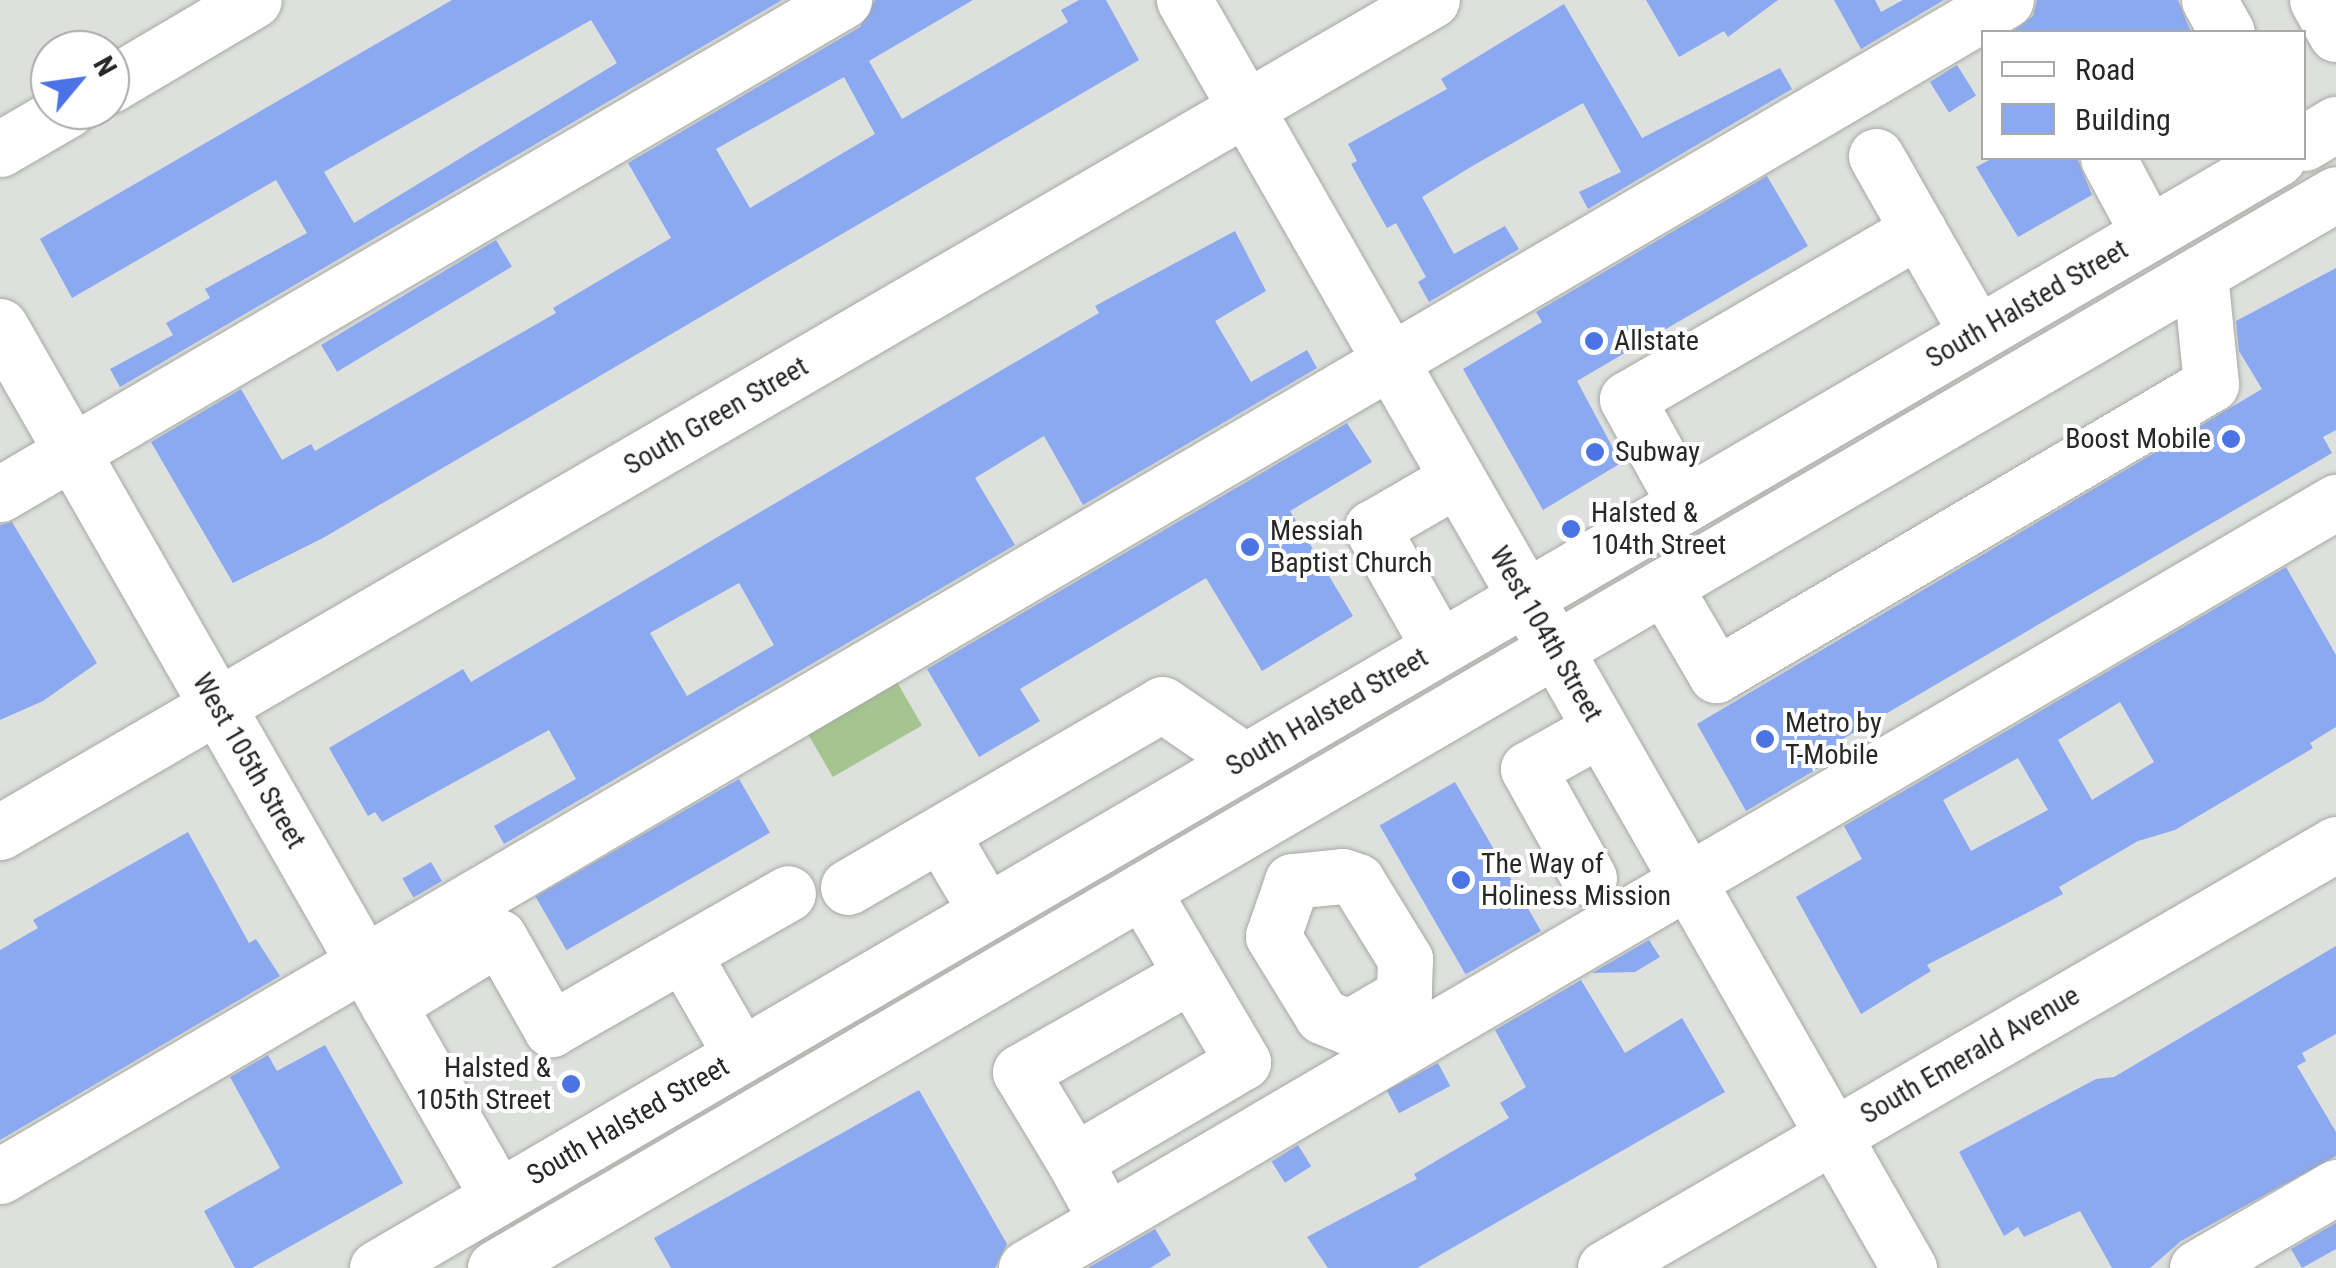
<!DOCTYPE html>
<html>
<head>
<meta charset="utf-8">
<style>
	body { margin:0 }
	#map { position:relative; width:2336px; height:1268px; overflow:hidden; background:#dde0dc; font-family:"Roboto Condensed",sans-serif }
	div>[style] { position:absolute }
	.green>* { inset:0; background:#a5c590; transform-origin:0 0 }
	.building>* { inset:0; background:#8ba9f1; transform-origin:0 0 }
	.roads { filter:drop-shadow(0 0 2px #a6a8a4) drop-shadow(0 0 2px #a6a8a4) }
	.minor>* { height:55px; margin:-27.5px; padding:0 27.5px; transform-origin:27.5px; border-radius:27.5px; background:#fff }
	.major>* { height:55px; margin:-27.5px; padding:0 27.5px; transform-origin:27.5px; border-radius:27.5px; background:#fff }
	.dots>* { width:28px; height:28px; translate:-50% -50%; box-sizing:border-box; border:5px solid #fff; border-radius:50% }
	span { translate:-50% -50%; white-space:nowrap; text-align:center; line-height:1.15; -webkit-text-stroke:8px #fff; paint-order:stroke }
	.street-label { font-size:28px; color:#272826 }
	.poi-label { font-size:28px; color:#272826 }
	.left { translate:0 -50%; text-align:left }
	.right { translate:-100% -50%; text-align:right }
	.legend { position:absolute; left:1981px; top:30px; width:325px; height:130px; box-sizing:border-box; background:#fff; border:2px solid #a9a9a8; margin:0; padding:12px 18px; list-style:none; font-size:30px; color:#272826 }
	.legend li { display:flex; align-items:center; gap:20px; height:50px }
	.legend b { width:50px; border:2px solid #a9a9a8 }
	.north { position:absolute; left:30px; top:30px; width:100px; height:100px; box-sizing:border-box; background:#fff; border:2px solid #a9a9a8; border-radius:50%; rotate:61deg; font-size:28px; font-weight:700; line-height:40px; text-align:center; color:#272826 }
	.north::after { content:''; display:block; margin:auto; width:35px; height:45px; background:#4b73e6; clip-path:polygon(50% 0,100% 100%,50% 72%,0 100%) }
</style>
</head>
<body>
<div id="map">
	<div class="green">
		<div style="left:894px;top:677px;width:56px;height:103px;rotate:60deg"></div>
	</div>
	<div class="building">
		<div style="clip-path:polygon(evenodd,452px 0,782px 0,120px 387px,110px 369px,173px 335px,166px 323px,210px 298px,205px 289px,307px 233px,276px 180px,72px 298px,40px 239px,452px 0,591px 20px,617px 63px,354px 223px,324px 172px,591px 20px)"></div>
		<div style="clip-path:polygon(evenodd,875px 0,973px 0,869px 61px,902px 119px,1068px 22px,1061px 10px,1079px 0,1106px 0,1139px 60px,323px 538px,233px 583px,151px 442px,241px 389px,282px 460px,311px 444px,315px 451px,556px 313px,553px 308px,671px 238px,628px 163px,860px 27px,875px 0,844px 77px,875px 134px,750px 208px,716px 149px,844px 77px)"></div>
		<div style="clip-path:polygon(1646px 0,1778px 0,1728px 37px,1724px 31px,1679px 57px)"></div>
		<div style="clip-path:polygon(1834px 0,1875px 0,1881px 12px,1903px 0,1944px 0,1861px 49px)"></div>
		<div style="clip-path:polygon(2037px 0,2178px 0,2191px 32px,2012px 32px,2033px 16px)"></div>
		<div style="clip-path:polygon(1564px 4px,1642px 138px,1780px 68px,1792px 89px,1588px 209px,1579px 192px,1621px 172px,1583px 103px,1474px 165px,1422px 197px,1454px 254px,1505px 226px,1519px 249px,1429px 302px,1418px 282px,1426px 277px,1396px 223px,1387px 228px,1351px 164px,1357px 161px,1348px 144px,1447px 89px,1441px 79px)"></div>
		<div style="left:1957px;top:65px;width:36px;height:32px;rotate:58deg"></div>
		<div style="clip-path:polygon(1993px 158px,2077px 158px,2092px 195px,2018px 237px,1976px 167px)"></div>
		<div style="clip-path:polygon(1767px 176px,1808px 246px,1577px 381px,1621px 463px,1543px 510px,1463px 369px,1542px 322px,1536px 312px)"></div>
		<div style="clip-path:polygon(evenodd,1235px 231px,1266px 291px,1215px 321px,1251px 382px,1307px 350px,1317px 368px,1083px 505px,1044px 436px,975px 478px,1015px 545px,504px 844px,494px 826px,576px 779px,549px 730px,382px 822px,375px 812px,368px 816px,329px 748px,463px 669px,471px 682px,1099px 313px,1095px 306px,1235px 231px,739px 583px,774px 645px,687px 696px,650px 633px,739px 583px)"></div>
		<div style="left:496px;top:240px;width:31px;height:204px;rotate:59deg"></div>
		<div style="clip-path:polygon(2336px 268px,2336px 430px,2323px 437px,2332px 453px,1841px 740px,1846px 752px,1746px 811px,1697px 724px,2262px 389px,2239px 351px,2236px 321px)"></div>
		<div style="clip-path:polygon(1347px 423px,1372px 462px,1290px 511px,1353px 616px,1262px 671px,1206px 578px,1020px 689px,1040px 721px,979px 757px,927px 669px)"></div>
		<div style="clip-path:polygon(12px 522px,97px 663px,43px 701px,0 720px,0 525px)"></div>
		<div style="clip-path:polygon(evenodd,2286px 567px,2336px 655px,2336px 727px,2310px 743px,2313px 748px,2175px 830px,2138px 841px,2059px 887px,2063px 894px,1927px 965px,1931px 971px,1861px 1014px,1796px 897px,1862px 859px,1844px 826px,2286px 567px,2120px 702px,2154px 762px,2092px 800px,2058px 740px,2120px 702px,2286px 567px,2018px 758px,2048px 810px,1971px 851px,1943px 800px,2018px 758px)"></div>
		<div style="left:739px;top:779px;width:62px;height:235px;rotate:60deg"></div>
		<div style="left:1455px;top:782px;width:172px;height:87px;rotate:60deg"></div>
		<div style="clip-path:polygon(188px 832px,249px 943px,256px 939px,280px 976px,0 1140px,0 950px,38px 928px,33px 920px)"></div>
		<div style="left:431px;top:862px;width:22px;height:33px;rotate:60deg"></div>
		<div style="clip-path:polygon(1649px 940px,1660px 957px,1635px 972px,1592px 973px)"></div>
		<div style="clip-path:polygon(2336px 946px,2336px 1034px,2302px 1053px,2306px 1061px,2297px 1066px,2336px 1132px,2336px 1156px,2181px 1241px,2150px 1268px,2112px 1268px,2080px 1211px,2024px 1237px,2018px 1227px,2004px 1236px,1959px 1152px,2096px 1079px,2114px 1077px)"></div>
		<div style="clip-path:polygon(1581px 980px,1625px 1053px,1682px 1018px,1725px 1092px,1417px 1268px,1328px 1268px,1307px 1237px,1417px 1179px,1414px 1174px,1509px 1118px,1500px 1103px,1526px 1087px,1495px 1030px)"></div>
		<div style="clip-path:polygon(325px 1045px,403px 1183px,252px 1268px,235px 1268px,204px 1211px,280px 1168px,230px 1077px,268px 1055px,277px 1071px)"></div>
		<div style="left:1438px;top:1063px;width:26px;height:58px;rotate:62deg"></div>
		<div style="clip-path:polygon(919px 1090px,1007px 1244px,995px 1268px,671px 1268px,654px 1238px)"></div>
		<div style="left:1298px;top:1145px;width:25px;height:31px;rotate:58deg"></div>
		<div style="clip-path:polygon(2336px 1223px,2336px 1249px,2302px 1268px,2291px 1249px)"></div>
		<div style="clip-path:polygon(1155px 1229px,1171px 1255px,1150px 1268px,1088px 1268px)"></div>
	</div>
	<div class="roads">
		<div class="minor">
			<div style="left:1184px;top:0;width:1461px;rotate:60.24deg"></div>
			<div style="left:2209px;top:0;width:37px;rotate:61deg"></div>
			<div style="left:2317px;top:0;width:39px;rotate:61deg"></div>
			<div style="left:110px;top:85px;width:167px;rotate:-30.6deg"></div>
			<div style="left:0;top:149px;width:78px;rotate:-30.2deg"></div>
			<div style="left:1876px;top:156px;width:85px;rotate:60.4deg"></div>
			<div style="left:2108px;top:158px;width:85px;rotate:61.9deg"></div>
			<div style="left:0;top:326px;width:1003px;rotate:60.24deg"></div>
			<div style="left:0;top:494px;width:978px;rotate:-30.34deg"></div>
			<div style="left:1685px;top:504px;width:120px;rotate:-118.9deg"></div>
			<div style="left:1627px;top:399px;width:337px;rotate:-30.1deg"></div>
			<div style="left:1918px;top:230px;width:119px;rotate:60.2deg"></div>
			<div style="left:1664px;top:586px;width:103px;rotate:59.7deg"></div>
			<div style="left:1716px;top:675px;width:574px;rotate:-30.45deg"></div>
			<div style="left:2211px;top:384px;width:111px;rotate:-95.7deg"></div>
			<div style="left:1439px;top:647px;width:137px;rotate:-119.4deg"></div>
			<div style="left:1372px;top:528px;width:98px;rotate:-30deg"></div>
			<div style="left:0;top:832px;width:1656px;rotate:-30.16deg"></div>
			<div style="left:942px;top:836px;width:87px;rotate:59.6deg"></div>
			<div style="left:1342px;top:876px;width:16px;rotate:18deg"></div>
			<div style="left:1357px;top:881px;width:92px;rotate:58.4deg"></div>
			<div style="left:1405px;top:959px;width:36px;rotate:92deg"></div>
			<div style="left:1404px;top:995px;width:64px;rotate:149.8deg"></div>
			<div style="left:1349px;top:1027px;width:29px;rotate:-158deg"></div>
			<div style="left:1322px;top:1016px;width:94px;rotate:-121.5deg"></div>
			<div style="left:1273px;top:936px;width:58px;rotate:-70.9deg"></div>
			<div style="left:1292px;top:881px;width:50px;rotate:-5.7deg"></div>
			<div style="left:1589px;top:878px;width:125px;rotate:-119.2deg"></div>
			<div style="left:1528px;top:769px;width:82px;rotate:-29.1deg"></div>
			<div style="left:848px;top:887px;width:363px;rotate:-30.2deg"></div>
			<div style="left:1162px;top:704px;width:101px;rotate:34.5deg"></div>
			<div style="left:683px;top:954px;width:116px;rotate:60.1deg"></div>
			<div style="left:388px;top:1005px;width:130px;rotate:-31.5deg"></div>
			<div style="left:499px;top:937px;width:106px;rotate:60.5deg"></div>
			<div style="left:551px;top:1029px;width:273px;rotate:-29.8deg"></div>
			<div style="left:1074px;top:1161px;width:104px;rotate:-121.2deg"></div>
			<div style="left:1020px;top:1072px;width:197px;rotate:-29.6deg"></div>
			<div style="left:0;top:1176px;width:2325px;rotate:-30.38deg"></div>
			<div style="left:1107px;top:1221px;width:68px;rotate:-118.8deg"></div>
			<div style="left:1074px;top:1161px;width:196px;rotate:-30.4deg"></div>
			<div style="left:1243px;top:1062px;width:199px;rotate:-120.4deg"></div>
			<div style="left:1026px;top:1268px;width:1518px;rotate:-30.32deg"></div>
			<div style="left:1605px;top:1268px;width:845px;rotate:-30.11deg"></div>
			<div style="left:2197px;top:1268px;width:161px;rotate:-30.2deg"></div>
		</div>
		<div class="major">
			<div style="left:2304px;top:143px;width:37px;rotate:-31deg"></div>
			<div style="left:377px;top:1268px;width:2201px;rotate:-30.28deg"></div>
			<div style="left:495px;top:1268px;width:2131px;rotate:-30.26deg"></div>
		</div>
	</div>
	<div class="dots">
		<div style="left:1594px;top:341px;background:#4b73e6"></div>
		<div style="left:2231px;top:439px;background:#4b73e6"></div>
		<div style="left:1595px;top:452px;background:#4b73e6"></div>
		<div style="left:1571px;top:529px;background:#4b73e6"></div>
		<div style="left:1250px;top:547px;background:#4b73e6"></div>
		<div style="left:1765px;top:739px;background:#4b73e6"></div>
		<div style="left:1461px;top:880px;background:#4b73e6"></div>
		<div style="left:571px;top:1084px;background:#4b73e6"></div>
	</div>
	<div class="street-label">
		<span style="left:2027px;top:304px;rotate:-30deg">South Halsted Street</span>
		<span style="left:716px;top:416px;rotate:-30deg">South Green Street</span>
		<span style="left:1546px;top:634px;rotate:60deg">West 104th Street</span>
		<span style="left:1327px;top:712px;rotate:-30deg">South Halsted Street</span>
		<span style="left:249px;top:761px;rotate:60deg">West 105th Street</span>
		<span style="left:1970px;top:1055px;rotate:-30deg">South Emerald Avenue</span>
		<span style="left:628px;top:1121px;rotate:-30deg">South Halsted Street</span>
	</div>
	<div class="poi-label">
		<span class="left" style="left:1614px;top:341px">Allstate</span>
		<span class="right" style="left:2211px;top:439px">Boost Mobile</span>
		<span class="left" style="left:1615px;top:452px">Subway</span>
		<span class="left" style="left:1591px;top:529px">Halsted &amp;<br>104th Street</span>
		<span class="left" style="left:1270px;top:547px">Messiah<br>Baptist Church</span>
		<span class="left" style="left:1785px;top:739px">Metro by<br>T-Mobile</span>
		<span class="left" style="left:1481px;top:880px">The Way of<br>Holiness Mission</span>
		<span class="right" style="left:551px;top:1084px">Halsted &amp;<br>105th Street</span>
	</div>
	<ul class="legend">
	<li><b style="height:12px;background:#fff"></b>Road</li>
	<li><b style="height:28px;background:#8ba9f1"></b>Building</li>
	</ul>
	<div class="north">N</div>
</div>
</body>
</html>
